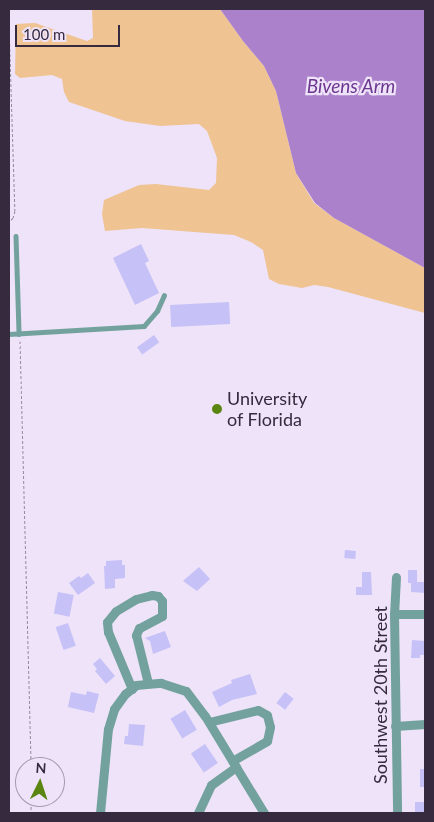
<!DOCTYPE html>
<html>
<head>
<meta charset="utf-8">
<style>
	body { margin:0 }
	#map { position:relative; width:434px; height:822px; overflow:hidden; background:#eee3f8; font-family:Lato,sans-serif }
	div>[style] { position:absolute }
	.green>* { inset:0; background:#efc392 }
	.water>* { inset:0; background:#aa81ca }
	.building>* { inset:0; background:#c6c1f7; transform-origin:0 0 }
	.path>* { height:1px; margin-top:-0.5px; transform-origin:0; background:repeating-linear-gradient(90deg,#93889c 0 2.5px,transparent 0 5px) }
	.lane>* { height:4.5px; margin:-2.25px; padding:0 2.25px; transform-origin:2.25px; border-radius:2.25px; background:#73a29e }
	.street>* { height:9px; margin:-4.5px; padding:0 4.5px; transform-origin:4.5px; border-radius:4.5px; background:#73a29e }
	.dots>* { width:14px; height:14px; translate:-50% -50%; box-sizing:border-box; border:2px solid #eee3f8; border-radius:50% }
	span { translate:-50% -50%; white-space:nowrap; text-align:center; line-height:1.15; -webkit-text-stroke:4.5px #eee3f8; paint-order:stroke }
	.poi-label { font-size:18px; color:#352a3e }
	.left { translate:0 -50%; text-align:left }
	.street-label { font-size:18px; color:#352a3e }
	.water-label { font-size:19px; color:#6c378f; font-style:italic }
	.frame { position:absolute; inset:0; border:10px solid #352a3e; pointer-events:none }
	.north { position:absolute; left:15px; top:757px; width:50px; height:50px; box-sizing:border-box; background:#eee3f8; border:1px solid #a499ae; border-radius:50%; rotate:4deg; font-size:14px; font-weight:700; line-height:20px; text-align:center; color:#352a3e }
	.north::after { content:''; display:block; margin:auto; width:18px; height:22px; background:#5a8511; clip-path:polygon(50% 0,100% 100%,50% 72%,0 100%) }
	.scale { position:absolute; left:15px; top:25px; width:105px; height:22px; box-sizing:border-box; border:2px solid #352a3e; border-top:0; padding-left:6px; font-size:15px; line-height:18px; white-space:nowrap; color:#352a3e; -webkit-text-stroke:4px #eee3f8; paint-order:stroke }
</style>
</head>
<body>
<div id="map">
	<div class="green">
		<div style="clip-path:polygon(92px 9px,220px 9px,243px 41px,264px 66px,276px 91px,296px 173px,314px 203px,334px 218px,425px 268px,425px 313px,328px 287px,314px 285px,302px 288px,279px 284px,269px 279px,263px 250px,251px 242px,234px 235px,142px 228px,105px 231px,102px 214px,104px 200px,139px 185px,156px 184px,209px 190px,216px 183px,217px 158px,207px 131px,199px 124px,160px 126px,125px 121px,69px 102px,64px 92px,62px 79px,52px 75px,20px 78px,15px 74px,16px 24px,35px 23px,87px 41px,93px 38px)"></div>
	</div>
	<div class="water">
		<div style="clip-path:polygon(220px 9px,425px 9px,425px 268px,334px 218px,315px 203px,296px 173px,276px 91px,264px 66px,243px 41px)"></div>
	</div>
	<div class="building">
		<div style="clip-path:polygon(141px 244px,149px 261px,145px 263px,159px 293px,135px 305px,113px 258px)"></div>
		<div style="left:229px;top:302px;width:22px;height:59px;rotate:87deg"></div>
		<div style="left:154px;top:335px;width:9px;height:21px;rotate:54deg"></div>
		<div style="left:345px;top:550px;width:11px;height:8px;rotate:5deg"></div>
		<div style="clip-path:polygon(122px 560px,122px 565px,125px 565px,125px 578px,115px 579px,115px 588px,105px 589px,104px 566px,106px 566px,106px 561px)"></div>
		<div style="clip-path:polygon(199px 567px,210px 579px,197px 591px,183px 581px)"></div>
		<div style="clip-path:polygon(408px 570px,417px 570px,417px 582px,425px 582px,425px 593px,411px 592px,411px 583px,408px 583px)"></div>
		<div style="clip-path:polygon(362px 572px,371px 572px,372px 595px,356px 595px,356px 587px,362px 587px)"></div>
		<div style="clip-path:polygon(88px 573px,95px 583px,78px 595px,69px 583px,79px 576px,81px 578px)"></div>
		<div style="left:58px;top:592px;width:16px;height:22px;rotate:11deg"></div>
		<div style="left:68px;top:623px;width:24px;height:13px;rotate:71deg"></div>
		<div style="clip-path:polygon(165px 631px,171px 647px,153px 654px,150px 641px,145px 638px)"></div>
		<div style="clip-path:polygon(412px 640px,425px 641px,425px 655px,420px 655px,420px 658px,411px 658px)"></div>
		<div style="clip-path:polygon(100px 658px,115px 676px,106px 684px,95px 671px,97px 669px,93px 664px)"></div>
		<div style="clip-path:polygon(250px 674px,257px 694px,232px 700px,219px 707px,212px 692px,232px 683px,231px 680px)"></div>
		<div style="clip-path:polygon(87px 691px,99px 694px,94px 713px,68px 707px,71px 692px,86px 695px)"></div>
		<div style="left:285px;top:692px;width:11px;height:14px;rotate:38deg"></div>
		<div style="left:185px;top:710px;width:23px;height:17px;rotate:59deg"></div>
		<div style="clip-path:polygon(129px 724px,145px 725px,143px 746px,124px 744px,125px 736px,128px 736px)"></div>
		<div style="left:205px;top:744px;width:23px;height:17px;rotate:56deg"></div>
		<div style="left:420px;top:769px;width:5px;height:18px"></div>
		<div style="left:425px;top:802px;width:11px;height:10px;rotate:90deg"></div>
	</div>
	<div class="path">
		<div style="left:9px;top:24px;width:187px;rotate:88.2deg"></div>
		<div style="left:15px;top:211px;width:7px;rotate:106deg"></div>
		<div style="left:13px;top:218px;width:5px;rotate:143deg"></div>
		<div style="left:20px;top:341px;width:426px;rotate:88.5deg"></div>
		<div style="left:31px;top:797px;width:16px;rotate:90deg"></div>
	</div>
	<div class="lane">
		<div style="left:16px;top:236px;width:98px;rotate:88.2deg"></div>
		<div style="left:9px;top:334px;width:135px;rotate:-3.4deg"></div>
		<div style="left:144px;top:326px;width:20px;rotate:-49deg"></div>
		<div style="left:157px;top:311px;width:17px;rotate:-66deg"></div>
	</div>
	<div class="street">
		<div style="left:396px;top:577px;width:37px;rotate:93deg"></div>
		<div style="left:394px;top:614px;width:199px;rotate:89.1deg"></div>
		<div style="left:394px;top:614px;width:31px"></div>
		<div style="left:132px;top:689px;width:62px;rotate:-112.8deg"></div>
		<div style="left:108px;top:632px;width:10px;rotate:-96deg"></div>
		<div style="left:107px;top:622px;width:14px;rotate:-51deg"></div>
		<div style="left:116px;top:611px;width:23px;rotate:-31deg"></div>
		<div style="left:136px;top:599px;width:16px;rotate:-14deg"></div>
		<div style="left:152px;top:595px;width:6px;rotate:9deg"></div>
		<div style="left:158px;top:596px;width:6px;rotate:51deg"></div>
		<div style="left:162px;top:601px;width:15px;rotate:90deg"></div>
		<div style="left:162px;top:616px;width:26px;rotate:152deg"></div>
		<div style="left:139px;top:628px;width:8px;rotate:113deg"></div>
		<div style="left:136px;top:635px;width:49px;rotate:76deg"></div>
		<div style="left:209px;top:722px;width:50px;rotate:-13.8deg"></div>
		<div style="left:258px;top:710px;width:10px;rotate:29deg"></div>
		<div style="left:267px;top:715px;width:12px;rotate:76deg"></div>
		<div style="left:270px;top:727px;width:14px;rotate:102deg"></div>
		<div style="left:267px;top:741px;width:40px;rotate:150.3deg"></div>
		<div style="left:395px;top:726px;width:30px;rotate:-4deg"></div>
		<div style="left:100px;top:813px;width:84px;rotate:-84.6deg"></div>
		<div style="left:108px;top:729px;width:21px;rotate:-73deg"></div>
		<div style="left:114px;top:709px;width:19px;rotate:-54deg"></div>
		<div style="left:125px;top:694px;width:14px;rotate:-39deg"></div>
		<div style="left:136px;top:685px;width:25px;rotate:-5deg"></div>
		<div style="left:161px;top:683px;width:26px;rotate:18deg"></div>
		<div style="left:186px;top:691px;width:31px;rotate:53deg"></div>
		<div style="left:205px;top:716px;width:114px;rotate:58.7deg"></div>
		<div style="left:198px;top:813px;width:31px;rotate:-65deg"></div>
		<div style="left:211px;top:785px;width:31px;rotate:-36deg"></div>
	</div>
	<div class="dots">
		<div style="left:217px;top:409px;background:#5a8511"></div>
	</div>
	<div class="poi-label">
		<span class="left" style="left:227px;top:409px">University<br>of Florida</span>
	</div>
	<div class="street-label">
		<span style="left:380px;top:695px;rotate:-90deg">Southwest 20th Street</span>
	</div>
	<div class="water-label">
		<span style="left:351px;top:86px">Bivens Arm</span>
	</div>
	<div class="frame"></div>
	<div class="north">N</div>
	<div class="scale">100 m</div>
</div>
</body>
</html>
